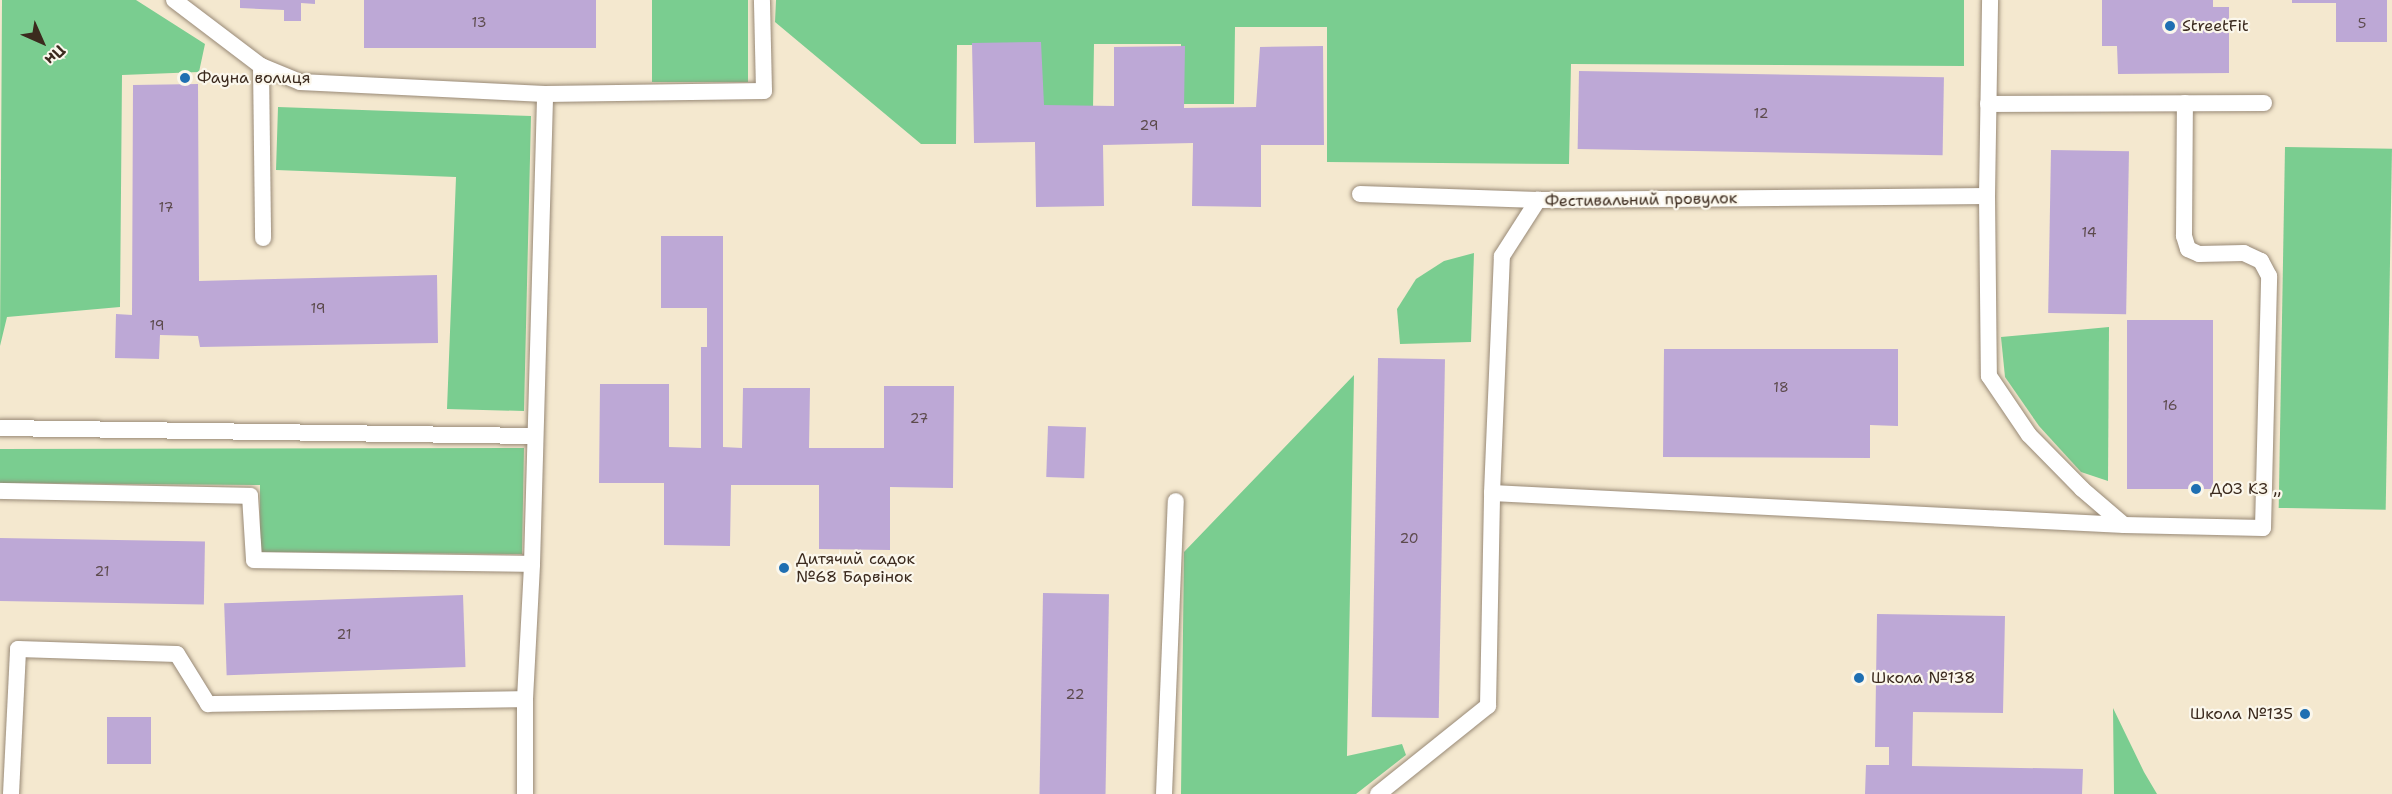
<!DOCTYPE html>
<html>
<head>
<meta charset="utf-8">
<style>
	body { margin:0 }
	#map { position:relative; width:2392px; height:794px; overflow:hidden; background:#f4e8cf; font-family:"Shantell Sans",sans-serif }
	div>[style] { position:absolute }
	.green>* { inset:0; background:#7acd90; transform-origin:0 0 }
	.building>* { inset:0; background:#bda8d6; transform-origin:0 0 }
	.roads { filter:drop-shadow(0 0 2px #988976) drop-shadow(0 0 2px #988976) }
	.service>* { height:16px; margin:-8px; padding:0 8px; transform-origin:8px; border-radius:8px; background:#fff }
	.dots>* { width:16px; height:16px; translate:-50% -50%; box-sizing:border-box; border:3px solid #fbf7ec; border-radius:50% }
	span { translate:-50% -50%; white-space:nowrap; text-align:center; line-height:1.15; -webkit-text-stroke:4.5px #fbf7ec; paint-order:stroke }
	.number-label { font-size:14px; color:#5c4a4c }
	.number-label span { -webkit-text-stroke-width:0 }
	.poi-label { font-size:16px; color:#3b2a1e }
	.left { translate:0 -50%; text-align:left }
	.right { translate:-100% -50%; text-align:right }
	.street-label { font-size:16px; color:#3b2a1e }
	.north { position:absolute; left:12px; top:12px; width:60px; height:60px; -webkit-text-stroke:4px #fbf7ec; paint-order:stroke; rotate:135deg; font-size:16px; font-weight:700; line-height:24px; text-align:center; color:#3b2a1e }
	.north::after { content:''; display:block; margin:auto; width:21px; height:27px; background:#3b2a1e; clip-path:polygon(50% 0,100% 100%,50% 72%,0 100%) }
</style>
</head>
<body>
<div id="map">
	<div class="green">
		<div style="clip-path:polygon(2px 0,136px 0,205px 44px,199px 72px,122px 75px,120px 307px,7px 317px,0 346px)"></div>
		<div style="left:652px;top:0;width:96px;height:82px"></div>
		<div style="clip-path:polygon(776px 0,1964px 0,1964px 66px,1571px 64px,1569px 164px,1327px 162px,1327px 27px,1235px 27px,1234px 104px,1181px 104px,1181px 44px,1094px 44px,1093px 109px,1041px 109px,1041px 45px,957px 45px,956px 144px,921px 144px,775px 22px)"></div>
		<div style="clip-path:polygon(278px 107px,531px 116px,524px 411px,447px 409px,456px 177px,276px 170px)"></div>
		<div style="left:2285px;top:147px;width:107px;height:361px;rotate:1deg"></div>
		<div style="clip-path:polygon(1474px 253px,1471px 342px,1400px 344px,1397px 309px,1416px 279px,1444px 261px)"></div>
		<div style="clip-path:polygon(2109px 327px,2108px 481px,2081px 472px,2039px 426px,2005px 377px,2001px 337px)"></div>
		<div style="clip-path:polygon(1354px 375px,1347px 756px,1402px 744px,1406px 755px,1356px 794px,1181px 794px,1184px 552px)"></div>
		<div style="clip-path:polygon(524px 448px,522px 554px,260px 552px,260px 485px,0 483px,0 449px)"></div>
		<div style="clip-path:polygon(2113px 708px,2144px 772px,2157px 794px,2114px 794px)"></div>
	</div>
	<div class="building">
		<div style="clip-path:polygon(240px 0,315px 0,315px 4px,301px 3px,301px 21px,284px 21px,284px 10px,240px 8px)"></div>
		<div style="left:364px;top:0;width:232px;height:48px"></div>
		<div style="clip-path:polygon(2102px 0,2213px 0,2213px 7px,2229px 7px,2229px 73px,2118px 74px,2117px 46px,2102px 46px)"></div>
		<div style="clip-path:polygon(2292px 0,2387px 0,2387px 42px,2336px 42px,2336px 3px,2292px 3px)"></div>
		<div style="clip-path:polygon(1041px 42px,1044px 105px,1114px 106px,1114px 47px,1185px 46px,1184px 108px,1256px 107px,1260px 47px,1323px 46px,1324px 145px,1261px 145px,1261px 207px,1192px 206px,1193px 143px,1103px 145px,1104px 206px,1036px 207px,1035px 142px,974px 143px,972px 43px)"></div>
		<div style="left:1579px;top:71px;width:365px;height:78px;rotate:1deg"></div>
		<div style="clip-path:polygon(198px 84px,199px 281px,437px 275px,438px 343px,200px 347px,198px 336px,160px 335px,159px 359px,115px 358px,116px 314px,132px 315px,133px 85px)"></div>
		<div style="left:2051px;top:150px;width:78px;height:163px;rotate:1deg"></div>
		<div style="clip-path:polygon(661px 236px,723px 236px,723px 447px,742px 448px,743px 388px,810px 388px,809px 448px,884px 448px,884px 386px,954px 386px,953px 488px,890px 487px,890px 550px,819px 549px,819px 485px,731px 485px,730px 546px,664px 545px,664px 483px,599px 483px,600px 384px,669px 384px,669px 447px,701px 448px,701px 347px,707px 347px,707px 308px,661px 308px)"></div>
		<div style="left:2127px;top:320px;width:86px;height:169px"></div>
		<div style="clip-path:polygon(1664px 349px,1898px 349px,1898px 426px,1870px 425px,1870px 458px,1663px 457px)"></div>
		<div style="left:1378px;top:358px;width:67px;height:359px;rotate:1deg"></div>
		<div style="left:1048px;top:426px;width:38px;height:51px;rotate:2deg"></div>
		<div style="left:0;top:538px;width:205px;height:63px;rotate:1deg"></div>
		<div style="left:1043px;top:593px;width:66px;height:201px;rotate:1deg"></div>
		<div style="left:463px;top:595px;width:72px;height:239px;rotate:88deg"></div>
		<div style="clip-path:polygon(1877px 614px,2005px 616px,2003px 713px,1913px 712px,1912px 766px,2083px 769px,2082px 794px,1865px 794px,1866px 765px,1889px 765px,1889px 747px,1875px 747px)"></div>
		<div style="left:107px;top:717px;width:44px;height:47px"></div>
	</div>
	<div class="roads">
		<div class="service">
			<div style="left:174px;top:0;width:109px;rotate:37.2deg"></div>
			<div style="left:261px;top:66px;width:42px;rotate:22.3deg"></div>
			<div style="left:300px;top:82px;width:245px;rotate:2.8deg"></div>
			<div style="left:545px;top:94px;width:219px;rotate:-0.8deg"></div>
			<div style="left:764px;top:91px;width:91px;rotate:-91.3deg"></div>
			<div style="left:261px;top:66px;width:172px;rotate:89.3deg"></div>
			<div style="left:1988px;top:104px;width:276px;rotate:-0.2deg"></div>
			<div style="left:1360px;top:194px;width:178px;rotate:1.9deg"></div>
			<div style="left:1538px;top:200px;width:449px;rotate:-0.5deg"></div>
			<div style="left:1987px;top:196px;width:196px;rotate:-89.1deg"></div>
			<div style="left:1987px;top:196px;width:180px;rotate:89.4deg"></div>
			<div style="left:1989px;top:376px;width:71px;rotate:55.9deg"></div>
			<div style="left:2029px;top:435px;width:76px;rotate:45.5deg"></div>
			<div style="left:2082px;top:489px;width:55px;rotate:40.6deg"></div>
			<div style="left:2124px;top:525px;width:139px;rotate:1.2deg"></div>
			<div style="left:2263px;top:528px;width:252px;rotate:-88.6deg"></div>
			<div style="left:2269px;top:276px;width:17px;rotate:-118deg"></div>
			<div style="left:2261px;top:261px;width:19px;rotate:-155deg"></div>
			<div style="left:2244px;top:253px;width:45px;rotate:178.7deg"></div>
			<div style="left:2199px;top:254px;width:12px;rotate:-156deg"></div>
			<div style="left:2188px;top:249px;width:14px;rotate:-107deg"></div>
			<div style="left:2184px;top:236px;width:133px;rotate:-89.6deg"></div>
			<div style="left:0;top:428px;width:535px;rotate:0.86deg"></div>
			<div style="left:0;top:491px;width:250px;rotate:1.1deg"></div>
			<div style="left:250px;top:496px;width:64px;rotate:86.4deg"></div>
			<div style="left:254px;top:560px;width:278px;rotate:0.8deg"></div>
			<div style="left:1492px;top:493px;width:633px;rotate:2.9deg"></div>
			<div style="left:11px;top:794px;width:145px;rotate:-87.2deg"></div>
			<div style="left:18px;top:649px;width:159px;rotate:1.8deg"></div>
			<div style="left:177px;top:654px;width:59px;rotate:58.2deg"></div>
			<div style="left:208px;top:704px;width:317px;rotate:-0.9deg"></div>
			<div style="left:525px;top:794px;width:95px;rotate:-90deg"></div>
			<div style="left:525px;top:699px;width:135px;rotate:-87deg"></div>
			<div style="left:532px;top:564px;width:470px;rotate:-88.4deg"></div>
			<div style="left:1164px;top:794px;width:293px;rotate:-87.7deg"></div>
			<div style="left:1378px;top:794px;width:141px;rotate:-38.7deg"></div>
			<div style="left:1488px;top:706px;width:213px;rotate:-88.9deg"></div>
			<div style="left:1492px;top:493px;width:237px;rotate:-87.6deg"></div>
			<div style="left:1502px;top:256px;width:67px;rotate:-57.3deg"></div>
		</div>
	</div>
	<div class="dots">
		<div style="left:2170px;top:26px;background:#1f6fb2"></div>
		<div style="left:185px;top:78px;background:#1f6fb2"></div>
		<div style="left:2196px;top:489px;background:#1f6fb2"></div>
		<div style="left:784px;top:568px;background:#1f6fb2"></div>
		<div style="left:1859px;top:678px;background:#1f6fb2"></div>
		<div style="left:2305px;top:714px;background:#1f6fb2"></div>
	</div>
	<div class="number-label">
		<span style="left:479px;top:22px">13</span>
		<span style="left:2362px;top:23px">5</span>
		<span style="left:1761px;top:113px">12</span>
		<span style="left:1149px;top:125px">29</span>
		<span style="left:166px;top:207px">17</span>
		<span style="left:2089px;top:232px">14</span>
		<span style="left:318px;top:308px">19</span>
		<span style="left:157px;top:325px">19</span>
		<span style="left:1781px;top:387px">18</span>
		<span style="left:2170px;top:405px">16</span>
		<span style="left:919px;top:418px">27</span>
		<span style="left:1409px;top:538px">20</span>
		<span style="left:102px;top:571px">21</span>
		<span style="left:344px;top:634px">21</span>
		<span style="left:1075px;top:694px">22</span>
	</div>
	<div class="poi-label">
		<span class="left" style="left:2182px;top:26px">StreetFit</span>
		<span class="left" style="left:197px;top:78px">Фауна волиця</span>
		<span class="left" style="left:2210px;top:489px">ДОЗ КЗ ,,</span>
		<span class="left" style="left:796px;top:568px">Дитячий садок<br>№68 Барвінок</span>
		<span class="left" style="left:1871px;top:678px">Школа №138</span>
		<span class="right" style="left:2293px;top:714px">Школа №135</span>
	</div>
	<div class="street-label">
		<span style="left:1641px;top:200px;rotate:-1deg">Фестивальний провулок</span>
	</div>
	<div class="north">Пн</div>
</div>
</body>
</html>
